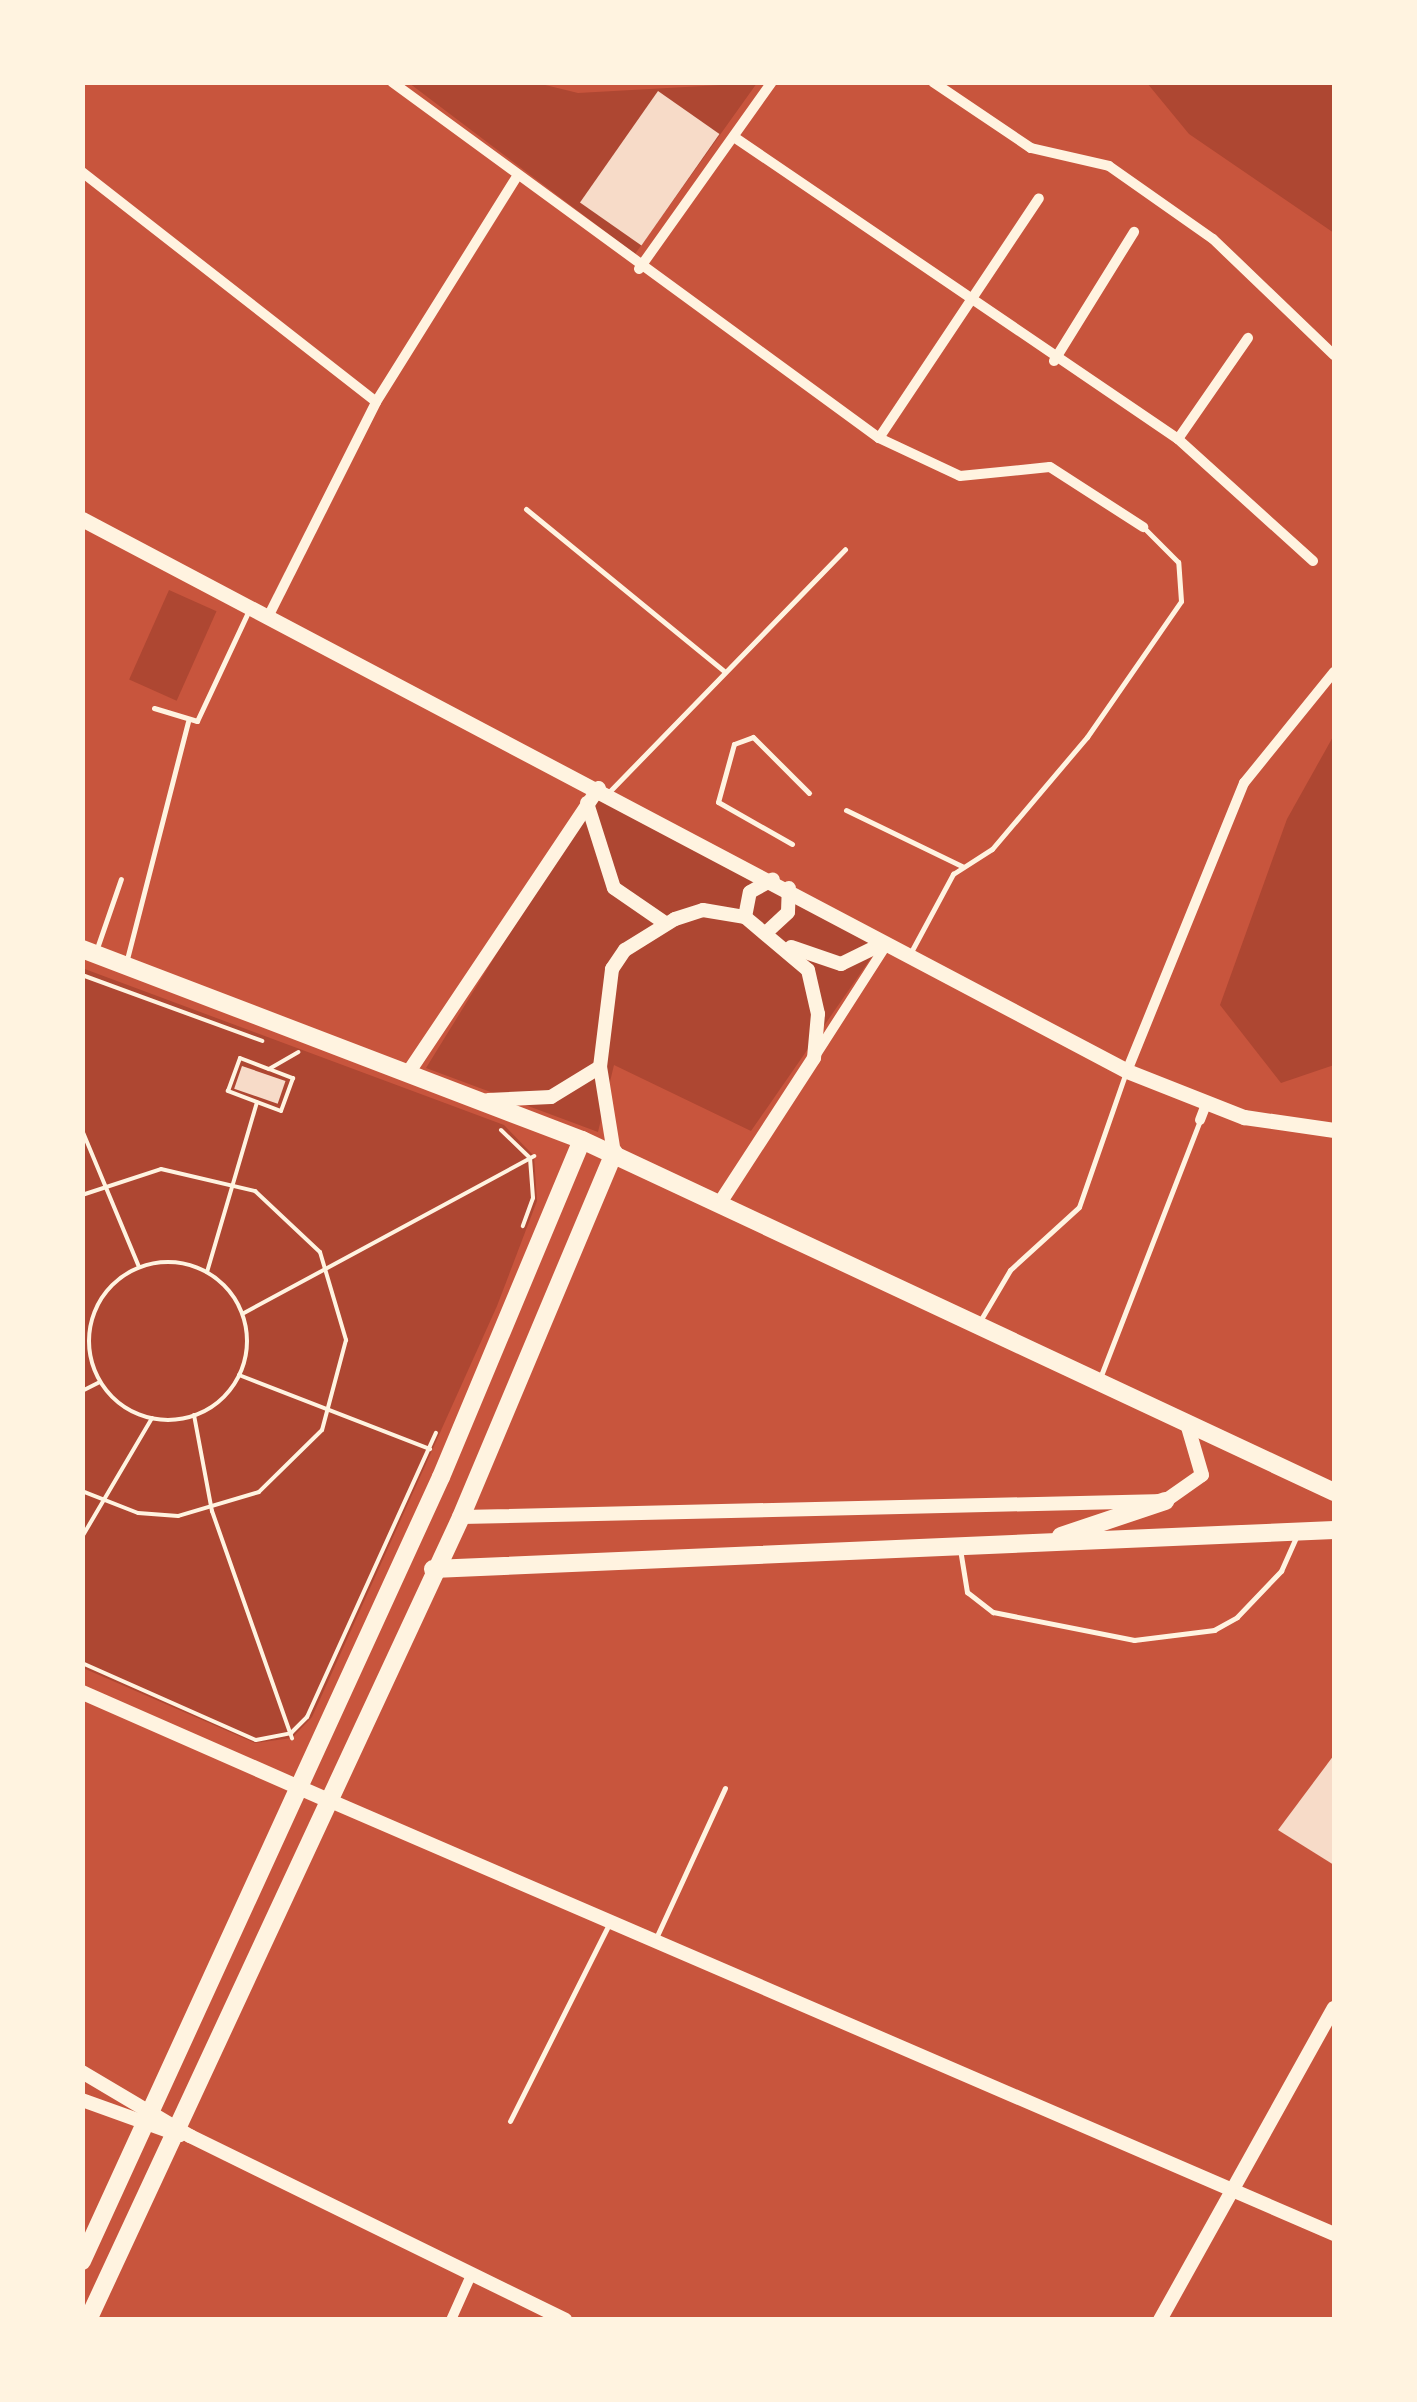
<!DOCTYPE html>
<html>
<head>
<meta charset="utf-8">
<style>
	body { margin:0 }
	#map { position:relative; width:1417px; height:2402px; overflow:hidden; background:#c8553d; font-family:"PT Sans",sans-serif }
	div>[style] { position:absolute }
	.green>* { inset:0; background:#ae4732; transform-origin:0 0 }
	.building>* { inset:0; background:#f7dbc8; transform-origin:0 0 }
	.path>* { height:4px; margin:-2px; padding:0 2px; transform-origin:2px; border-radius:2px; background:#fff3e0 }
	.path>.ring { margin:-2px; padding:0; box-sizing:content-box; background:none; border:4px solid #fff3e0; border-radius:50% }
	.service>* { height:5px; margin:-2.5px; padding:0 2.5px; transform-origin:2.5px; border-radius:2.5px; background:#fff3e0 }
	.minor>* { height:10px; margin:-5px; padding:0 5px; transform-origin:5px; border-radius:5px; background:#fff3e0 }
	.tertiary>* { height:14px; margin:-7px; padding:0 7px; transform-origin:7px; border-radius:7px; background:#fff3e0 }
	.secondary>* { height:15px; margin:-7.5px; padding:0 7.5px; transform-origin:7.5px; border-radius:7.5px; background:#fff3e0 }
	.primary>* { height:18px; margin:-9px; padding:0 9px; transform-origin:9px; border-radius:9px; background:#fff3e0 }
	span { translate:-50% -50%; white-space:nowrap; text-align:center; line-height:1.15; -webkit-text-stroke:8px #fff3e0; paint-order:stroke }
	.frame { position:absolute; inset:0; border:85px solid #fff3e0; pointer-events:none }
</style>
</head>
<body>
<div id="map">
	<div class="green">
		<div style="clip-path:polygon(409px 83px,537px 83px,578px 93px,757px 83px,635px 254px)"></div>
		<div style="clip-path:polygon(1147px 83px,1334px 83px,1334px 233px,1189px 134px)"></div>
		<div style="left:169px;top:590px;width:52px;height:98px;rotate:24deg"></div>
		<div style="clip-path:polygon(1334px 735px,1334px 1065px,1281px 1083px,1220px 1005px,1287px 819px)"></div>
		<div style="clip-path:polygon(599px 788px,880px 945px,751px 1131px,614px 1065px,598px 1132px,426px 1068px)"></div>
		<div style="clip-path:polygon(82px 968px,504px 1125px,534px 1156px,537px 1201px,497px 1306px,312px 1717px,292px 1738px,255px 1743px,83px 1668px)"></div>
	</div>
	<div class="building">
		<div style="left:658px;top:91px;width:75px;height:136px;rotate:35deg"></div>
		<div style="left:242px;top:1066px;width:46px;height:24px;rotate:19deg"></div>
		<div style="clip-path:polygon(1334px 1755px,1334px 1865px,1278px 1830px)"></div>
	</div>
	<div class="path">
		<div style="left:82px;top:975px;width:192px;rotate:20.1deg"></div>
		<div style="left:269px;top:1069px;width:26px;rotate:21deg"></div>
		<div style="left:293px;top:1078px;width:35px;rotate:110deg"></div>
		<div style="left:281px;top:1111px;width:57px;rotate:-159.3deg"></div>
		<div style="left:228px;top:1091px;width:35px;rotate:-70deg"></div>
		<div style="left:240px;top:1058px;width:31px;rotate:21deg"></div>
		<div style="left:269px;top:1069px;width:34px;rotate:-30deg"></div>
		<div style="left:82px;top:1130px;width:148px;rotate:67.4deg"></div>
		<div style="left:501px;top:1130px;width:40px;rotate:44deg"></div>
		<div style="left:530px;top:1158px;width:40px;rotate:85.7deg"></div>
		<div style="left:533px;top:1198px;width:30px;rotate:110deg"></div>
		<div style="left:82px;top:1195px;width:83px;rotate:-18.2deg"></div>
		<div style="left:161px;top:1169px;width:97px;rotate:13.2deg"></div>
		<div style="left:255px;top:1191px;width:89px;rotate:43.2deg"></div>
		<div style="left:320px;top:1252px;width:92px;rotate:73.5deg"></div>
		<div style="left:346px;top:1340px;width:93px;rotate:104.9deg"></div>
		<div style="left:322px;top:1430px;width:88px;rotate:135.5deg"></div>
		<div style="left:259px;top:1492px;width:84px;rotate:163.5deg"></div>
		<div style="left:178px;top:1516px;width:40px;rotate:-175.7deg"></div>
		<div style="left:138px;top:1513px;width:60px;rotate:-158.6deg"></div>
		<div class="ring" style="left:89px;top:1262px;width:154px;height:154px"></div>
		<div style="left:207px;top:1272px;width:177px;rotate:-73.6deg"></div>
		<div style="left:244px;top:1313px;width:330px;rotate:-28.4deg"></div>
		<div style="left:239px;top:1375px;width:205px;rotate:21.2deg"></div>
		<div style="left:82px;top:1391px;width:20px;rotate:-27deg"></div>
		<div style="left:194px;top:1415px;width:98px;rotate:79.4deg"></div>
		<div style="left:212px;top:1511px;width:241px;rotate:70.6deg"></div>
		<div style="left:82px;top:1537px;width:138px;rotate:-59.5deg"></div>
		<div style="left:82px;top:1663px;width:190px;rotate:23.9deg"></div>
		<div style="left:256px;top:1740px;width:36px;rotate:-11deg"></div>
		<div style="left:291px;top:1733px;width:23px;rotate:-45deg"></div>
		<div style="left:307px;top:1717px;width:312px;rotate:-65.6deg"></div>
	</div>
	<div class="service">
		<div style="left:526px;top:509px;width:256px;rotate:39.3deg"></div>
		<div style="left:154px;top:708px;width:45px;rotate:16.8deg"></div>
		<div style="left:197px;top:721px;width:120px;rotate:-64.9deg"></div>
		<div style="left:608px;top:793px;width:340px;rotate:-45.8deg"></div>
		<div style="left:846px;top:810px;width:129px;rotate:25.8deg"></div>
		<div style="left:792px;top:844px;width:85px;rotate:-150.4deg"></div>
		<div style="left:718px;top:802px;width:60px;rotate:-74.6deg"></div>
		<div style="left:734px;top:744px;width:20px;rotate:-20deg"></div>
		<div style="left:753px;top:737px;width:79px;rotate:45deg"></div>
		<div style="left:96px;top:951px;width:76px;rotate:-70.9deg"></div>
		<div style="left:911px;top:952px;width:89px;rotate:-61.7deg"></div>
		<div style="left:953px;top:874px;width:46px;rotate:-32.7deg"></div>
		<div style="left:992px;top:849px;width:147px;rotate:-49.7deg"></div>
		<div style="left:1087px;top:737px;width:165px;rotate:-55.3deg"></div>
		<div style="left:1181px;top:601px;width:39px;rotate:-94deg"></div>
		<div style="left:1178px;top:562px;width:49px;rotate:-135deg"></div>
		<div style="left:126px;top:963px;width:249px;rotate:-75.6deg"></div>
		<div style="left:980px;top:1321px;width:59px;rotate:-59.5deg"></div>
		<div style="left:1010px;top:1270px;width:93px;rotate:-42.4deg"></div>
		<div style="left:1079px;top:1207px;width:140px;rotate:-70.8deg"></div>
		<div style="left:1100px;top:1378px;width:274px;rotate:-68.8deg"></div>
		<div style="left:960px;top:1549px;width:44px;rotate:80.8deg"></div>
		<div style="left:967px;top:1592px;width:33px;rotate:38deg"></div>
		<div style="left:993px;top:1612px;width:144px;rotate:11.2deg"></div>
		<div style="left:1134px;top:1640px;width:81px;rotate:-7.1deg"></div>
		<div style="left:1214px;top:1630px;width:26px;rotate:-29deg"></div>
		<div style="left:1237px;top:1617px;width:64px;rotate:-46.3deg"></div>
		<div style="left:1281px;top:1571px;width:36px;rotate:-66deg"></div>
		<div style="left:656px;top:1938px;width:165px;rotate:-65.3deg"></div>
		<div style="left:510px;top:2121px;width:220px;rotate:-63.3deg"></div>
	</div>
	<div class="minor">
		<div style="left:392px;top:82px;width:603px;rotate:36.17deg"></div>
		<div style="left:879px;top:438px;width:89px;rotate:25.1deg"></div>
		<div style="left:960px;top:476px;width:90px;rotate:-5.7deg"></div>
		<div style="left:1050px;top:467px;width:111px;rotate:32.8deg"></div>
		<div style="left:933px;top:82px;width:118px;rotate:34deg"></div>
		<div style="left:1031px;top:148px;width:80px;rotate:13deg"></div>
		<div style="left:1109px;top:166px;width:127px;rotate:35.1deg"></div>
		<div style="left:1213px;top:239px;width:168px;rotate:43.8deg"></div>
		<div style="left:734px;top:137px;width:537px;rotate:34.22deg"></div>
		<div style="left:1178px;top:439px;width:182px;rotate:42.1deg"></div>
		<div style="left:82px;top:172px;width:373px;rotate:38deg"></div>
		<div style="left:639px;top:269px;width:229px;rotate:-54.6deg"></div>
		<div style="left:1054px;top:361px;width:152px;rotate:-58.2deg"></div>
		<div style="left:879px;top:438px;width:288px;rotate:-56.3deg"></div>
		<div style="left:1178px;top:439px;width:123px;rotate:-55.3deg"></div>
		<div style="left:267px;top:619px;width:243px;rotate:-63.3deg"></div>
		<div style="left:376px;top:402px;width:264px;rotate:-58deg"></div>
		<div style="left:815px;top:1056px;width:130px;rotate:-57.3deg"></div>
		<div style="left:1127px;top:1071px;width:311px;rotate:-67.9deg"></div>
		<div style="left:1244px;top:783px;width:143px;rotate:-51deg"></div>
		<div style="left:1200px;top:1120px;width:17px;rotate:-69deg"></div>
		<div style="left:451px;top:2320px;width:51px;rotate:-65.9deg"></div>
	</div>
	<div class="tertiary">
		<div style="left:587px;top:803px;width:89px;rotate:72.4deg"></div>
		<div style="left:614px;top:888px;width:62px;rotate:34.5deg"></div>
		<div style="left:745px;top:917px;width:25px;rotate:-79deg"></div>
		<div style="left:750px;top:892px;width:26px;rotate:-29deg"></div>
		<div style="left:769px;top:930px;width:26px;rotate:-43deg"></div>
		<div style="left:788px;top:912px;width:24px;rotate:-88deg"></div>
		<div style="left:791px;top:947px;width:53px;rotate:18.8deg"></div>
		<div style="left:841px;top:964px;width:43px;rotate:-26deg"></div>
		<div style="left:408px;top:1073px;width:343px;rotate:-56.2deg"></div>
		<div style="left:488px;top:1100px;width:63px;rotate:-2.7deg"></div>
		<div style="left:551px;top:1097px;width:57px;rotate:-31.5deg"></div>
		<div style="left:614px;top:1153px;width:87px;rotate:-99.2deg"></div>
		<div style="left:600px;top:1067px;width:99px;rotate:-83deg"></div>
		<div style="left:612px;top:969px;width:23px;rotate:-56deg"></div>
		<div style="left:625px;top:950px;width:59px;rotate:-31.8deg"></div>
		<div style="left:675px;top:919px;width:29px;rotate:-18deg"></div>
		<div style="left:703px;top:910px;width:43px;rotate:9.5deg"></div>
		<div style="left:745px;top:917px;width:82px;rotate:40.1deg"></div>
		<div style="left:808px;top:970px;width:45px;rotate:77.2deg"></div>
		<div style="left:818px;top:1014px;width:44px;rotate:95.2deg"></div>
		<div style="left:814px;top:1058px;width:171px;rotate:123deg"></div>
		<div style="left:461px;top:1517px;width:704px;rotate:-1.3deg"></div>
		<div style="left:1165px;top:1501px;width:45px;rotate:-35.1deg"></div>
		<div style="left:1202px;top:1475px;width:50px;rotate:-106.3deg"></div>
		<div style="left:326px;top:1799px;width:1098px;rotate:23.34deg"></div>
		<div style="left:82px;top:2072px;width:126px;rotate:30.7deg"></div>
		<div style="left:190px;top:2136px;width:418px;rotate:26.1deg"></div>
		<div style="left:82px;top:2100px;width:104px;rotate:19.7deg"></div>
		<div style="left:1160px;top:2320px;width:357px;rotate:-60.9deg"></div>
	</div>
	<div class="secondary">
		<div style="left:82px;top:519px;width:1182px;rotate:27.84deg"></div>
		<div style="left:1127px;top:1071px;width:126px;rotate:21.5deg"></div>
		<div style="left:1244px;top:1117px;width:91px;rotate:8.2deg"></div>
		<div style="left:82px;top:1692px;width:266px;rotate:23.7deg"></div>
	</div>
	<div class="primary">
		<div style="left:82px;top:949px;width:535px;rotate:20.91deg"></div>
		<div style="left:1061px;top:1536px;width:110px;rotate:-18.6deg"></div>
		<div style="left:433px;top:1569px;width:902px;rotate:-2.48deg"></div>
		<div style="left:82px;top:2261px;width:862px;rotate:-65.4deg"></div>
		<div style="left:441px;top:1477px;width:365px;rotate:-67.3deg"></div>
		<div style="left:582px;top:1140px;width:830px;rotate:25.08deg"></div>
		<div style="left:88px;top:2320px;width:885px;rotate:-65.08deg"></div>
		<div style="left:461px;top:1517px;width:395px;rotate:-67.2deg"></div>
	</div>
	<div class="frame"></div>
</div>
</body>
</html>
